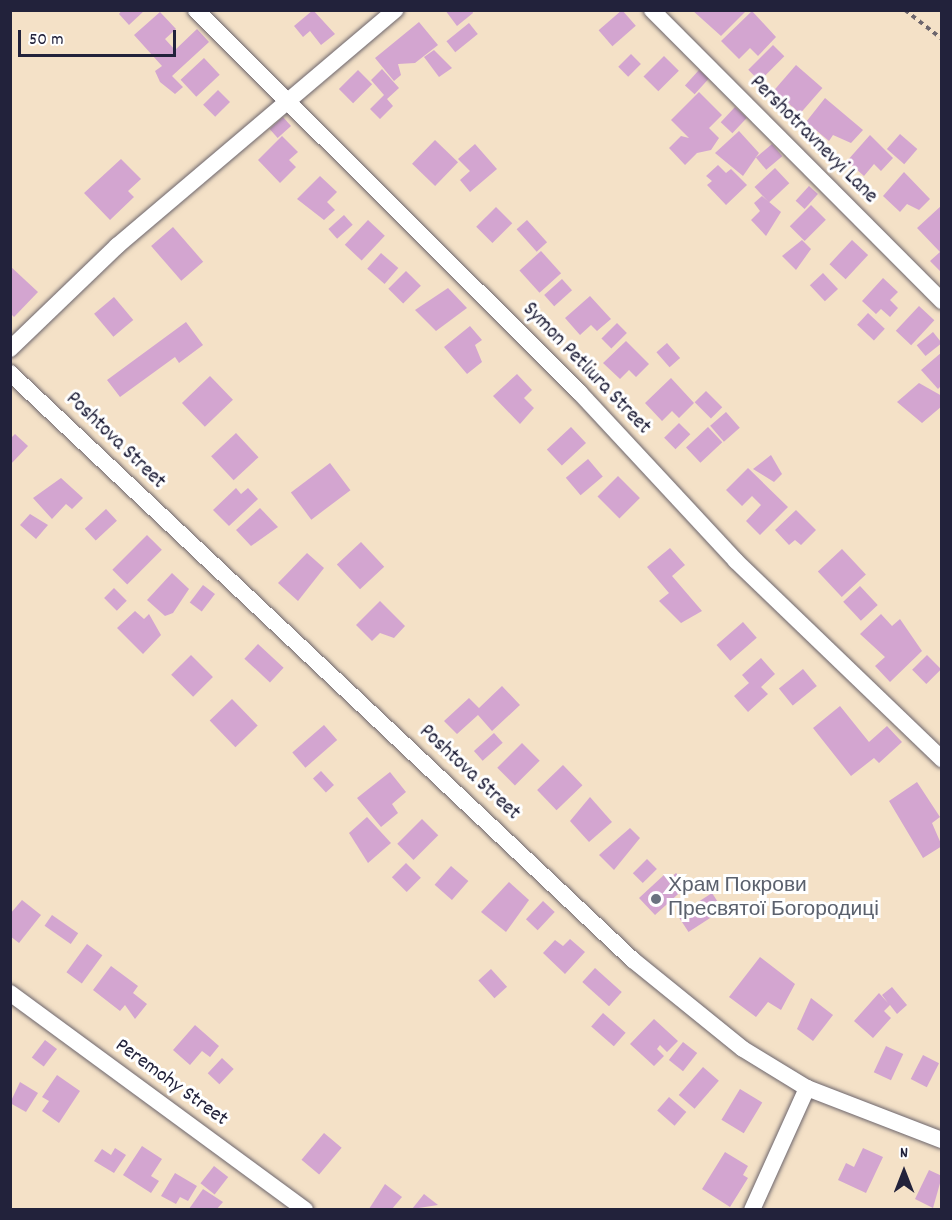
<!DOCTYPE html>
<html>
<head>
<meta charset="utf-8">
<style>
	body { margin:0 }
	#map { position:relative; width:952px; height:1220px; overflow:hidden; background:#f4e1c7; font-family:Dekko,sans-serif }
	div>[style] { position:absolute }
	.building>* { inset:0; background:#d3a5d0; transform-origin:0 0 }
	.path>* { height:4px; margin-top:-2px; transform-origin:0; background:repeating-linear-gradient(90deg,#6c656c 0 4.5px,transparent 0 9px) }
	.roads { filter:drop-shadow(0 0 2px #6c656c) drop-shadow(0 0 2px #6c656c) }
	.street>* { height:16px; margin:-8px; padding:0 8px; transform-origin:8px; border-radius:8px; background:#fff }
	.dots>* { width:16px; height:16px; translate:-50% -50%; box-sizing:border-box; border:3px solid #fff; border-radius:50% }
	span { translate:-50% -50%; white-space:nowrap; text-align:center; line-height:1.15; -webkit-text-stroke:6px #fff; paint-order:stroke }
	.street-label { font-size:21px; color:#22223b }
	.worship-label { font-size:21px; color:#5b616d }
	.left { translate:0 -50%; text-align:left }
	.frame { position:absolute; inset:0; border:12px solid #22223b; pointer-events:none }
	.north { position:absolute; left:874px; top:1142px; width:60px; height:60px; -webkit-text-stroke:4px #fff; paint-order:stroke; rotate:0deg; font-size:16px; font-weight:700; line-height:24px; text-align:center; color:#22223b }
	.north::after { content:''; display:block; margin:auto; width:21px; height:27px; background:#22223b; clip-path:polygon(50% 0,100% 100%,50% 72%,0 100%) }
	.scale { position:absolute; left:18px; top:30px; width:158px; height:27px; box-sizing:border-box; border:3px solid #22223b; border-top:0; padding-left:8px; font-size:18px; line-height:21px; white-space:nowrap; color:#22223b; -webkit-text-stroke:4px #fff; paint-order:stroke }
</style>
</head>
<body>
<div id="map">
	<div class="building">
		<div style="clip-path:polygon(122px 10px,145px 10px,129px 25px,119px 14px)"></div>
		<div style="clip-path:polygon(313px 10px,335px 34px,321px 45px,310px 31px,303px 37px,294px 26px)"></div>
		<div style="clip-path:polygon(445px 10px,472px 10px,473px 13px,457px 26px)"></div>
		<div style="left:622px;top:10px;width:21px;height:31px;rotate:49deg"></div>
		<div style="clip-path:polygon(692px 10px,747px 10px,721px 36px)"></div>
		<div style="clip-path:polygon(752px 11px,776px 37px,758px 56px,750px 48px,739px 59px,721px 41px)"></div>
		<div style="clip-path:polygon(160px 12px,176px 29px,165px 39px,175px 50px,197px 29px,209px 42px,172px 76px,183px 87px,175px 94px,160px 82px,155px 71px,162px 66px,134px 35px)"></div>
		<div style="clip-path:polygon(419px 22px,438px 45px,415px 63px,398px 64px,401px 75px,394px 81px,375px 58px)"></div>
		<div style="left:469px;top:23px;width:14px;height:29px;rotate:51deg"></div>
		<div style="left:773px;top:45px;width:16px;height:35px;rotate:45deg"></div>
		<div style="clip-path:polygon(434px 50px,452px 68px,439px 77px,424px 57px)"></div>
		<div style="left:631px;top:54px;width:14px;height:18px;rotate:45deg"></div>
		<div style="left:664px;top:56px;width:21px;height:29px;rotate:45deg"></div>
		<div style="left:204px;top:58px;width:23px;height:32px;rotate:47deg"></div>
		<div style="left:796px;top:65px;width:35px;height:34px;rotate:41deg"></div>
		<div style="clip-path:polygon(382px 69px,399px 88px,387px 99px,393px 106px,380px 119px,370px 109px,384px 95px,371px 80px)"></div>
		<div style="left:358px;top:70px;width:20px;height:27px;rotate:45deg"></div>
		<div style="left:699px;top:70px;width:13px;height:21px;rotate:42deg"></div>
		<div style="left:218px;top:90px;width:17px;height:21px;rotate:45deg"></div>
		<div style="clip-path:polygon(699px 92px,722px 115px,709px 128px,719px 138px,711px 150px,697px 153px,685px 165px,669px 148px,681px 136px,689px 138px,671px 120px)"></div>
		<div style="clip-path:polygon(825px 98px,863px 130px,851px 143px,833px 135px,829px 141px,806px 122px)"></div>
		<div style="left:735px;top:107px;width:16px;height:21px;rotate:43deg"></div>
		<div style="left:283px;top:117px;width:12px;height:18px;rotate:48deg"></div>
		<div style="clip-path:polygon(739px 131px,759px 153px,743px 176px,715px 153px)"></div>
		<div style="left:900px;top:134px;width:23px;height:20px;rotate:41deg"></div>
		<div style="clip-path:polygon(870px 135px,893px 158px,881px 171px,874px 164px,864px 176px,847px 161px)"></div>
		<div style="clip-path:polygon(282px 136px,298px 152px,289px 160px,296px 167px,280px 183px,258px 160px)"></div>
		<div style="left:435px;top:140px;width:32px;height:33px;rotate:44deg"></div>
		<div style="clip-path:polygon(475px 144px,497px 169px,470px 192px,460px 180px,470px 171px,458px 159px)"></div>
		<div style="left:772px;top:144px;width:16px;height:21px;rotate:50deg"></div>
		<div style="clip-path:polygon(121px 159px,141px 179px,128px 191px,134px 197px,110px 220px,84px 193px)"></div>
		<div style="clip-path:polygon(718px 165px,726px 173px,731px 169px,747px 185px,726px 205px,707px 185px,712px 181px,706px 176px)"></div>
		<div style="left:775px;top:168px;width:21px;height:28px;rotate:47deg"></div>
		<div style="clip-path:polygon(904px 172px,930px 199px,919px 210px,907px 204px,900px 212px,883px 196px)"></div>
		<div style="clip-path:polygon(320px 176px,337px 192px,327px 202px,335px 210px,324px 220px,297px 199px)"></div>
		<div style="left:809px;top:186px;width:12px;height:20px;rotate:42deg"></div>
		<div style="clip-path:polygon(762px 196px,781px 212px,766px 236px,751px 220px,760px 211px,754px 203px)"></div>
		<div style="left:811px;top:205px;width:21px;height:30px;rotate:45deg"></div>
		<div style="clip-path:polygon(942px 205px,942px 270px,940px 271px,930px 261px,940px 252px,917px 228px)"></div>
		<div style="left:496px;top:207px;width:23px;height:28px;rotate:45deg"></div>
		<div style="left:344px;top:215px;width:13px;height:21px;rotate:48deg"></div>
		<div style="left:368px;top:220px;width:23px;height:34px;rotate:43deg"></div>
		<div style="left:527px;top:220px;width:30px;height:14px;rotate:48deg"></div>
		<div style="left:173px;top:227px;width:46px;height:29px;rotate:49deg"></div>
		<div style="clip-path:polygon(802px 240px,811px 249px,796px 270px,782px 256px)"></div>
		<div style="left:852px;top:240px;width:22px;height:33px;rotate:43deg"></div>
		<div style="left:541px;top:251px;width:30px;height:29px;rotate:48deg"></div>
		<div style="left:381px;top:253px;width:23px;height:21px;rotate:41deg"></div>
		<div style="clip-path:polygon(10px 266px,38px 292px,14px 317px,10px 313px)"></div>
		<div style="left:406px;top:271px;width:21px;height:25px;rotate:45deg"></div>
		<div style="left:823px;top:273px;width:22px;height:18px;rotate:47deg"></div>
		<div style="clip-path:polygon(883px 278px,898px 292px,890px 300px,898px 308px,890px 317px,881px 309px,876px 314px,862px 301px)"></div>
		<div style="left:562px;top:279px;width:15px;height:24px;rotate:48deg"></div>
		<div style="clip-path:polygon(448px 288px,467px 308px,436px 331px,415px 310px)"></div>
		<div style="clip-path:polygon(590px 296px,611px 319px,597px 331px,591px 325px,580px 335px,565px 318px)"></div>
		<div style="left:114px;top:297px;width:30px;height:26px;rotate:50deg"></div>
		<div style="left:919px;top:306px;width:21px;height:34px;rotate:43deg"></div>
		<div style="left:868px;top:313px;width:23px;height:16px;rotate:43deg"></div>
		<div style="clip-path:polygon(186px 322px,203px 345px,179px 363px,175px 357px,120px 397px,107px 380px)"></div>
		<div style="left:617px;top:323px;width:14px;height:22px;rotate:45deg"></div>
		<div style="clip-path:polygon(470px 326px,482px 340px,475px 345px,482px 362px,467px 374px,444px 347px)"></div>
		<div style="left:933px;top:332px;width:14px;height:21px;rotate:51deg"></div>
		<div style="clip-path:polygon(626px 341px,649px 364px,636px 377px,629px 370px,620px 379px,603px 363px)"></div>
		<div style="left:667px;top:343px;width:20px;height:14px;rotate:49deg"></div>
		<div style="clip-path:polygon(942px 352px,942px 385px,938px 389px,921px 370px)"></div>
		<div style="clip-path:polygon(517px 374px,532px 390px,524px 398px,534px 408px,520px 424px,493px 396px)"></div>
		<div style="left:210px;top:376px;width:33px;height:39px;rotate:46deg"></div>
		<div style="clip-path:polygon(671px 378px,694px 403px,679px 418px,672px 411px,662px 421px,645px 403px)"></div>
		<div style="clip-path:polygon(919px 383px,942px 396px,942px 406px,922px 423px,897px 402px)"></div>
		<div style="left:706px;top:391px;width:23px;height:16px;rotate:45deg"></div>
		<div style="left:726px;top:412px;width:21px;height:21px;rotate:49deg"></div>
		<div style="left:679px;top:423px;width:16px;height:21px;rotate:45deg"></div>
		<div style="left:571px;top:427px;width:22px;height:33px;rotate:47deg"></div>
		<div style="left:708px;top:427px;width:21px;height:30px;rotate:47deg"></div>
		<div style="left:236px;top:433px;width:33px;height:34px;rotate:47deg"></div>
		<div style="clip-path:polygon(15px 434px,28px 446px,10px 465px,10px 439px)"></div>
		<div style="clip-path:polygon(771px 455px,782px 474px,774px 482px,753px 469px)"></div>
		<div style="left:588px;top:459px;width:23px;height:29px;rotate:50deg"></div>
		<div style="left:330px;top:463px;width:34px;height:49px;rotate:53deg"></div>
		<div style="clip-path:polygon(748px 468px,788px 507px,760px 535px,746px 521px,761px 505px,752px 496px,742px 506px,726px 490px)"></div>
		<div style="left:618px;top:476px;width:31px;height:29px;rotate:45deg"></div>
		<div style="clip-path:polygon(61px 478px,83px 498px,72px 509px,66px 504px,52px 519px,33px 498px)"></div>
		<div style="clip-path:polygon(236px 488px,241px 494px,248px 488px,258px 499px,229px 526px,213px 510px)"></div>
		<div style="clip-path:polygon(260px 508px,278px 527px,251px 546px,236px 530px)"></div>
		<div style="left:106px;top:509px;width:16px;height:29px;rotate:47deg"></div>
		<div style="clip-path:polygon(796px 510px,816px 530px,801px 545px,795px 540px,789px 545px,775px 530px)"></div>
		<div style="clip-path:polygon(30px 514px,48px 525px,36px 539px,20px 525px)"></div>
		<div style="left:147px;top:535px;width:21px;height:49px;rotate:45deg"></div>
		<div style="left:361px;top:542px;width:34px;height:33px;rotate:47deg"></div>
		<div style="clip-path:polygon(670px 548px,685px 565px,672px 576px,702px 611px,681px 623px,659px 601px,669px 593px,647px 567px)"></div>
		<div style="left:842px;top:549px;width:35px;height:33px;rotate:47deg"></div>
		<div style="clip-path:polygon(307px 553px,324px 568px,298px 601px,278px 583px)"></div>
		<div style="clip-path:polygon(172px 573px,189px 589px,173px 613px,165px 616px,147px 600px)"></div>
		<div style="left:203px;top:585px;width:15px;height:22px;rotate:37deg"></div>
		<div style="left:860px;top:586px;width:26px;height:23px;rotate:47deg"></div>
		<div style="left:114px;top:588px;width:18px;height:14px;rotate:45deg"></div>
		<div style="clip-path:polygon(380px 601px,405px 626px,394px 638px,380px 633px,372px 641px,356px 625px)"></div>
		<div style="clip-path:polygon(135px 611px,144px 619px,149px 614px,161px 635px,143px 654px,117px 628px)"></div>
		<div style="clip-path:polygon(881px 614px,892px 626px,900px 619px,922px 651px,890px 682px,875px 666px,885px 657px,860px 634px)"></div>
		<div style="left:743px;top:622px;width:21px;height:35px;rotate:49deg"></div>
		<div style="left:258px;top:644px;width:35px;height:20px;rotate:43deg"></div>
		<div style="left:191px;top:655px;width:31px;height:28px;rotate:45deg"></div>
		<div style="left:927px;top:655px;width:20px;height:21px;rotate:45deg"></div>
		<div style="clip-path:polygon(761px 658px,775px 674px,761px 687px,768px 694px,748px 712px,734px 696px,749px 683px,742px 675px)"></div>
		<div style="left:803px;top:669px;width:22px;height:31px;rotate:51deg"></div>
		<div style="clip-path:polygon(502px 686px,520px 705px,492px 731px,478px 715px,457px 734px,444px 721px,469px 698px,479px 708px)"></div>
		<div style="left:232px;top:699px;width:37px;height:31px;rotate:46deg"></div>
		<div style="clip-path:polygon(840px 706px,869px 742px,887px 726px,902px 742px,879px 763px,874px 758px,851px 776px,813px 728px)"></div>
		<div style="left:324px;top:725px;width:20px;height:42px;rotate:49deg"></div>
		<div style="left:494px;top:733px;width:13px;height:27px;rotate:48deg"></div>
		<div style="left:522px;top:743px;width:25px;height:35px;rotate:45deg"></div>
		<div style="left:563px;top:765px;width:28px;height:36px;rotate:46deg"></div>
		<div style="left:321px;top:771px;width:19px;height:11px;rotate:47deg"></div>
		<div style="clip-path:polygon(390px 772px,406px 792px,392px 804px,398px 813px,381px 827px,357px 798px)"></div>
		<div style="clip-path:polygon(917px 782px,940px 817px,932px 823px,942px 846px,923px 858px,889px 801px)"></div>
		<div style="clip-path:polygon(590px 797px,612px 822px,589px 842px,570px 821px)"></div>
		<div style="clip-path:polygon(367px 817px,391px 843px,368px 863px,349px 833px)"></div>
		<div style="left:422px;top:819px;width:23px;height:35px;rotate:45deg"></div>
		<div style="clip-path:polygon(630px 828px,640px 838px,614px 870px,599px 855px)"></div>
		<div style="left:647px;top:859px;width:14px;height:20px;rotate:45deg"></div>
		<div style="left:406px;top:863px;width:21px;height:20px;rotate:45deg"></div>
		<div style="left:451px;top:866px;width:23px;height:25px;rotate:41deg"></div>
		<div style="clip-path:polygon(676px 873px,688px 885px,655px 915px,639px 898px,665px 874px,669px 879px)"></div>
		<div style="clip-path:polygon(509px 882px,529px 900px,506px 932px,481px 912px)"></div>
		<div style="left:712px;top:893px;width:20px;height:41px;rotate:57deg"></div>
		<div style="clip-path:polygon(22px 900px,41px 915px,19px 943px,10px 936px,10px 914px)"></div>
		<div style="left:543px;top:901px;width:16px;height:25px;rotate:43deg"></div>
		<div style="left:52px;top:915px;width:32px;height:13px;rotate:35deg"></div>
		<div style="clip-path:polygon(570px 939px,585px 952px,565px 974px,543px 953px,555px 940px,563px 946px)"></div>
		<div style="left:87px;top:944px;width:19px;height:35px;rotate:36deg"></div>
		<div style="clip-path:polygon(760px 957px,795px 984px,781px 1010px,768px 1002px,756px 1017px,729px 997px)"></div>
		<div style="clip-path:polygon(111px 966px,138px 986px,133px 993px,147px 1004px,135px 1019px,125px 1005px,120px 1011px,93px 990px)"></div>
		<div style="left:595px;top:968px;width:36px;height:19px;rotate:42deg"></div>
		<div style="left:491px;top:969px;width:24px;height:17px;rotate:48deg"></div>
		<div style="clip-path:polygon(892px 987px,907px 1005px,897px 1014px,890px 1005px,884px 1011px,891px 1018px,873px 1038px,854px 1021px,879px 993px,888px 1003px,882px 995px)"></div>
		<div style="clip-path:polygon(811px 998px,833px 1015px,813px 1041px,797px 1029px)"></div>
		<div style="left:603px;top:1013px;width:30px;height:18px;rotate:41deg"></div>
		<div style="clip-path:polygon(654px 1019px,678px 1041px,667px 1052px,660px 1045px,657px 1049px,664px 1056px,654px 1066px,630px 1044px)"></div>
		<div style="clip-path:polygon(195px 1025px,219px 1046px,210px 1057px,202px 1051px,190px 1065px,173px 1050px)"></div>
		<div style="left:45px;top:1040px;width:15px;height:22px;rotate:37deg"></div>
		<div style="left:683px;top:1042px;width:18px;height:23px;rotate:38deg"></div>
		<div style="left:886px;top:1046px;width:19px;height:29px;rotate:25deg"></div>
		<div style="left:923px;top:1055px;width:18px;height:27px;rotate:27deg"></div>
		<div style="left:222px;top:1058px;width:16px;height:21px;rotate:43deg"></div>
		<div style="left:703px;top:1067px;width:21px;height:37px;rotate:41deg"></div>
		<div style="clip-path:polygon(57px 1075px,80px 1091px,59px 1123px,42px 1111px,49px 1101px,42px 1097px)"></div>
		<div style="clip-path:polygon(20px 1082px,38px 1093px,26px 1112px,10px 1103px)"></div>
		<div style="left:740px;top:1089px;width:26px;height:36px;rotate:31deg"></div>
		<div style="left:669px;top:1097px;width:23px;height:18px;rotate:41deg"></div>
		<div style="left:324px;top:1133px;width:23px;height:35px;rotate:40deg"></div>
		<div style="clip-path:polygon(142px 1146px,162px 1159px,151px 1176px,159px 1181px,151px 1193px,123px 1175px)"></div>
		<div style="clip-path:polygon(115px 1148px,126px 1155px,114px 1173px,94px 1161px,102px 1149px,111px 1155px)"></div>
		<div style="clip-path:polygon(863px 1148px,883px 1157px,866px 1193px,838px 1180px,846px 1163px,854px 1167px)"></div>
		<div style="clip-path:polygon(725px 1152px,748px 1166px,743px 1175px,748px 1178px,730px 1207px,702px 1189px)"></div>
		<div style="left:214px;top:1166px;width:18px;height:22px;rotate:38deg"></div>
		<div style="clip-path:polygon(929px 1170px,942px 1176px,933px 1208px,915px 1199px)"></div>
		<div style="clip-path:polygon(175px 1173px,197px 1186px,188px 1201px,180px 1197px,176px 1204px,161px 1196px)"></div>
		<div style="clip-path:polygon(385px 1184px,402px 1197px,392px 1209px,369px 1209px)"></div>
		<div style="clip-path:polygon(203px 1189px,223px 1202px,217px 1209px,189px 1209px)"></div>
		<div style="clip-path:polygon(424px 1194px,438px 1205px,412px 1209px)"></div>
	</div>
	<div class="path">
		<div style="left:905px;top:10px;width:47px;rotate:38.1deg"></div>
	</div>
	<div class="roads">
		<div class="street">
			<div style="left:196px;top:10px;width:542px;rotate:44.93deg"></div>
			<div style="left:580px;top:393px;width:229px;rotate:47.1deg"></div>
			<div style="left:736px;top:561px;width:286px;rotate:43.9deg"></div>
			<div style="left:652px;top:10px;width:411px;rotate:45.1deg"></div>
			<div style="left:10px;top:349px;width:149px;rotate:-43.9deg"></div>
			<div style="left:117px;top:246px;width:365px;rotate:-40.3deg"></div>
			<div style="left:10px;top:373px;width:856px;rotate:43.3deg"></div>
			<div style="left:633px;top:960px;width:141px;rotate:39deg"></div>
			<div style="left:743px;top:1049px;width:75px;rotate:31.4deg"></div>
			<div style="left:807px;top:1088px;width:145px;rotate:21.1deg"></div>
			<div style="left:10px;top:993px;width:366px;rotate:36.3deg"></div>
			<div style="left:752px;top:1210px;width:134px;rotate:-65.7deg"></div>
		</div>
	</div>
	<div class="dots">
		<div style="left:656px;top:899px;background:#6b7280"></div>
	</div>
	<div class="street-label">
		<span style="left:813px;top:140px;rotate:45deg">Pershotravnevyi Lane</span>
		<span style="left:586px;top:369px;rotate:46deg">Symon Petliura Street</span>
		<span style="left:115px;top:441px;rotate:44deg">Poshtova Street</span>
		<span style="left:469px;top:773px;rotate:43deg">Poshtova Street</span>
		<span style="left:171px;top:1083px;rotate:36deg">Peremohy Street</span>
	</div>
	<div class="worship-label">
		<span class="left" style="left:668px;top:899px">Храм Покрови<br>Пресвятої Богородиці</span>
	</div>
	<div class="frame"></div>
	<div class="north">N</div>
	<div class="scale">50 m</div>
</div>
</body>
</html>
